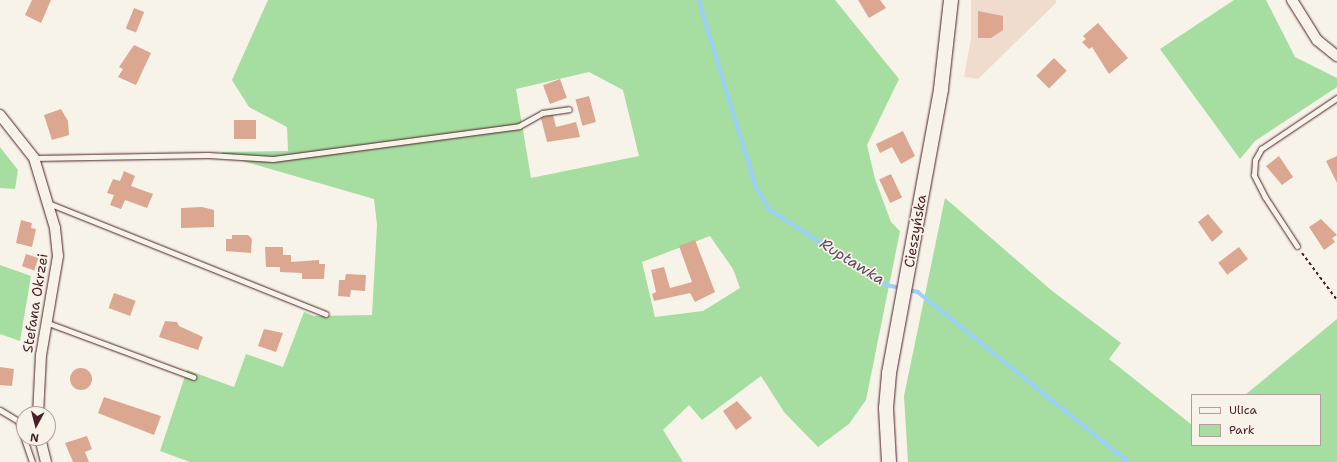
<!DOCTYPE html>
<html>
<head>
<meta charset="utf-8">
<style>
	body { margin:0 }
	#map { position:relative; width:1337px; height:462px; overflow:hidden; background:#f7f3e8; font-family:"Shantell Sans",sans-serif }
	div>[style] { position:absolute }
	.built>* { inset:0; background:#efdcce }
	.green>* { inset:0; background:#a6dda0 }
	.stream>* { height:3.5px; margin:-1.75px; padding:0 1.75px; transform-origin:1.75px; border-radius:1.75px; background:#9ad0f9 }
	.building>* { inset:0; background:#dba790; transform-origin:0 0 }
	.round { border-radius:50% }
	.path>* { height:2px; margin-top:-1px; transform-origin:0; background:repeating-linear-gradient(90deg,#4a1f2b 0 3px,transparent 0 6px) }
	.roads { filter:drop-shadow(0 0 1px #4a1f2b) drop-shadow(0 0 1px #4a1f2b) }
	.service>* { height:5px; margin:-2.5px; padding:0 2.5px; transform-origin:2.5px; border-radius:2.5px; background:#f7f3e8 }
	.minor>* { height:10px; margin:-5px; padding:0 5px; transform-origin:5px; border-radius:5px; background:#f7f3e8 }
	.secondary>* { height:14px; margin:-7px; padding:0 7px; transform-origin:7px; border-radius:7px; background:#f7f3e8 }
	span { translate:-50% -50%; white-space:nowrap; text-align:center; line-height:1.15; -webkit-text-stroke:3.5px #f7f3e8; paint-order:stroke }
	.street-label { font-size:14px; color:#4a1f2b }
	.water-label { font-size:15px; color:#5e4b5e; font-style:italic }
	.legend { position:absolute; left:1191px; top:394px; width:130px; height:52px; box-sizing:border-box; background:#f7f3e8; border:1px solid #b29e9c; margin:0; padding:5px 7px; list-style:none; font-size:12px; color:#4a1f2b }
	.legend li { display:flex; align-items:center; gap:8px; height:20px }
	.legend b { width:20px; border:1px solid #b29e9c }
	.north { position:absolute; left:16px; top:406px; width:40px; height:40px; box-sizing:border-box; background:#f7f3e8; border:1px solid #b29e9c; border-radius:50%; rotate:187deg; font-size:11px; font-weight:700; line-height:16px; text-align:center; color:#4a1f2b }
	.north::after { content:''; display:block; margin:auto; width:14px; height:18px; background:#4a1f2b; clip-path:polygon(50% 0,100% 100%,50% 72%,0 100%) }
</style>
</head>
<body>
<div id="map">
	<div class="built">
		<div style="clip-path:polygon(971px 0,1056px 0,1056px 3px,978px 79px,964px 77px,971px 38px)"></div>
	</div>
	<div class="green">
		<div style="clip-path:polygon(evenodd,268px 0,835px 0,899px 79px,867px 145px,875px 179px,891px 222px,900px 231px,866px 400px,849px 424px,818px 447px,784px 412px,761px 376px,702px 420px,689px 405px,663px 430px,683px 462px,190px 462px,160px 451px,187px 370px,234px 387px,246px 354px,283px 367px,304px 312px,314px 316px,372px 315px,377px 225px,374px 199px,236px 159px,222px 159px,222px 152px,288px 151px,287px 127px,249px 107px,232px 80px,268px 0,589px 72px,623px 90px,639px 156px,531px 178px,516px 89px,589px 72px,268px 0,710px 236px,733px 269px,740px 288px,703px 311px,655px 317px,642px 262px,710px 236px)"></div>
		<div style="clip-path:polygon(1234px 0,1266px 0,1295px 57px,1337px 78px,1337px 87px,1255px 141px,1240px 159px,1160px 49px)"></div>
		<div style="clip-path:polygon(0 147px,18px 170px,15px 189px,0 188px)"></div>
		<div style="clip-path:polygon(945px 198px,1051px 290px,1121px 343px,1109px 359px,1192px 425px,1192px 445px,1320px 445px,1320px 395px,1245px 395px,1337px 319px,1337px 462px,908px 462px,904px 396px)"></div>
		<div style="clip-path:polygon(0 265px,31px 276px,20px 341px,0 334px)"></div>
	</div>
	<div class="stream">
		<div style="left:699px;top:0;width:195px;rotate:73deg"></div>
		<div style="left:756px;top:187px;width:26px;rotate:59deg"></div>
		<div style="left:769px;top:209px;width:140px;rotate:33deg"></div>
		<div style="left:886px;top:285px;width:16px;rotate:11deg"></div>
		<div style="left:908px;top:290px;width:10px;rotate:11deg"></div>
		<div style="left:918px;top:292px;width:271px;rotate:38.9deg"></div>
	</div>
	<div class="building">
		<div style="clip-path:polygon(32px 0,51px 0,41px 23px,25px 15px)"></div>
		<div style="clip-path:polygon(858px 0,880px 0,886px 8px,869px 18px)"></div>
		<div style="left:134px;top:8px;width:11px;height:22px;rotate:22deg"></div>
		<div style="clip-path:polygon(978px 11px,1003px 16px,1003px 30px,991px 38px,978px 38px)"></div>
		<div style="clip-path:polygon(1098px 23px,1128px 58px,1109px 74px,1092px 47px,1089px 49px,1082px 42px,1086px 39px,1083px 36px)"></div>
		<div style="clip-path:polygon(134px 45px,151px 53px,136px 85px,118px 77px,123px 69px,119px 67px)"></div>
		<div style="left:1054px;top:58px;width:18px;height:25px;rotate:45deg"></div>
		<div style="left:560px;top:79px;width:20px;height:18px;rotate:70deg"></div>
		<div style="left:589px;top:96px;width:27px;height:14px;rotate:75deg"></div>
		<div style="clip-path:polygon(61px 109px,68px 121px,69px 135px,52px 140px,44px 115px)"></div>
		<div style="clip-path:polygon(553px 115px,556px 127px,576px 122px,580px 137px,547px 142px,541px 118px)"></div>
		<div style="left:234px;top:120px;width:22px;height:19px"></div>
		<div style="clip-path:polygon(903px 131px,915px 156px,901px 164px,892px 147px,880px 153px,876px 144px)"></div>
		<div style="clip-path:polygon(1279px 156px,1293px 177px,1282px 185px,1266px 166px)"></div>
		<div style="clip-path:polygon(1337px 156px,1337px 183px,1326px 161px)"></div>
		<div style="clip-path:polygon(124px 171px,135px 176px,131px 186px,153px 194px,147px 208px,125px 200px,121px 209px,110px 205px,114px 195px,107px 193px,113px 179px,120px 181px)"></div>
		<div style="left:891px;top:174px;width:26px;height:13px;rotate:65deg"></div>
		<div style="clip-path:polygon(202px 207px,214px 210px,214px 227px,181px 228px,181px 208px)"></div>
		<div style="clip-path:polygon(1208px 214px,1223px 232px,1212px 242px,1198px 222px)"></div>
		<div style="clip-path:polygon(1321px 219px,1337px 235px,1332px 238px,1335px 242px,1324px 250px,1309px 227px)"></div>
		<div style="clip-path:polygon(21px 220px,32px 223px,31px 228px,36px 229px,32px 247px,16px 243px)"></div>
		<div style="clip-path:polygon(232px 235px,248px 235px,252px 239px,251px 253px,226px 251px,226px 239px,232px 239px)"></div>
		<div style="clip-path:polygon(695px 240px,715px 292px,695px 302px,690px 293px,654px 301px,652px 294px,656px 292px,651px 270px,664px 267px,670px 288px,692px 282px,679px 246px)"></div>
		<div style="clip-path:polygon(265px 247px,283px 247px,283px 255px,291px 255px,291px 262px,319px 260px,319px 264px,325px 264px,324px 279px,302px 279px,302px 273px,280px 272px,280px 267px,266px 267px)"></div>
		<div style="left:1239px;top:247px;width:15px;height:26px;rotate:53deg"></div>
		<div style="left:26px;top:254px;width:13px;height:13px;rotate:18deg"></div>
		<div style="clip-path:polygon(346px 274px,366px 275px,365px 291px,351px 290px,350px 297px,338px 296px,339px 280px,345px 280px)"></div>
		<div style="left:114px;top:293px;width:23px;height:16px;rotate:20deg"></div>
		<div style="clip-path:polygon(165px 321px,177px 322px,179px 326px,203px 337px,198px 350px,159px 337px)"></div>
		<div style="clip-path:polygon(264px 329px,283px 333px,276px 352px,258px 346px)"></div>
		<div style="clip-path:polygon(0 367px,14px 369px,12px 386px,0 385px)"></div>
		<div class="round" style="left:70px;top:368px;width:22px;height:22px"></div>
		<div style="clip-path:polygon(104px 397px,161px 416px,154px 435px,98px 413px)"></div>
		<div style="clip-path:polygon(737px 401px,752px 418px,736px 430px,723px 411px)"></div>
		<div style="clip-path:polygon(87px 436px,92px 449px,85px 452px,89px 462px,73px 462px,65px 443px)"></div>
	</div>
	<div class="path">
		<div style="left:1302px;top:253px;width:59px;rotate:53.3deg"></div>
	</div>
	<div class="roads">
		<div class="service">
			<div style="left:34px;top:158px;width:174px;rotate:-1deg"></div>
			<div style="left:208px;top:155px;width:65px;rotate:3.5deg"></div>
			<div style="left:273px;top:159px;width:248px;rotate:-7.6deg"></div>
			<div style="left:519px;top:126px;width:26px;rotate:-29deg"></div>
			<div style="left:542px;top:113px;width:27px;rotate:-8deg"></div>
			<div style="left:48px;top:203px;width:299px;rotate:21.8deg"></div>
			<div style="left:1297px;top:246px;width:59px;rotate:-123.1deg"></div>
			<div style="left:1265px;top:197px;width:25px;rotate:-117deg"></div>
			<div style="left:1254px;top:175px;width:15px;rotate:-86deg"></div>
			<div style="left:1255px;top:160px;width:13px;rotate:-61deg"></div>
			<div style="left:1261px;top:149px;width:92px;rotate:-33.9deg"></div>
			<div style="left:48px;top:323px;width:155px;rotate:20.4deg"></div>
			<div style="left:0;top:410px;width:21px;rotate:31deg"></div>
			<div style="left:18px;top:421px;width:43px;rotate:71.1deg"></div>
		</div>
		<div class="minor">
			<div style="left:1292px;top:0;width:47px;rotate:58deg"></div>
			<div style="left:1317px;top:40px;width:26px;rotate:39deg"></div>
			<div style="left:0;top:115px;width:55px;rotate:51.7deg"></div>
			<div style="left:34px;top:158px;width:73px;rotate:73.3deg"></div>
			<div style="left:55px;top:228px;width:28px;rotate:84deg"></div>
			<div style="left:58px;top:256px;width:100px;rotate:99.7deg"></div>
			<div style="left:41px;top:355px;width:59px;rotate:92.9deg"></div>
			<div style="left:40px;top:438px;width:25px;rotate:76deg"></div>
		</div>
		<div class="secondary">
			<div style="left:889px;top:462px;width:54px;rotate:-93.2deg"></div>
			<div style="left:886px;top:408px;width:35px;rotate:-85deg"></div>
			<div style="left:889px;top:373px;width:289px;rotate:-79.6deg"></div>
			<div style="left:941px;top:89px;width:90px;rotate:-83.6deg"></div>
		</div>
	</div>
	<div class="street-label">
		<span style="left:915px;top:231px;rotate:-80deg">Cieszyńska</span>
		<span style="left:35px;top:303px;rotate:-81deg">Stefana Okrzei</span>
	</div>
	<div class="water-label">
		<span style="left:852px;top:262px;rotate:32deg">Ruptawka</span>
	</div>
	<ul class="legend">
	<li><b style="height:5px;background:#f7f3e8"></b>Ulica</li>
	<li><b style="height:11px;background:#a6dda0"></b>Park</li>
	</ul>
	<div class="north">N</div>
</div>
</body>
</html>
